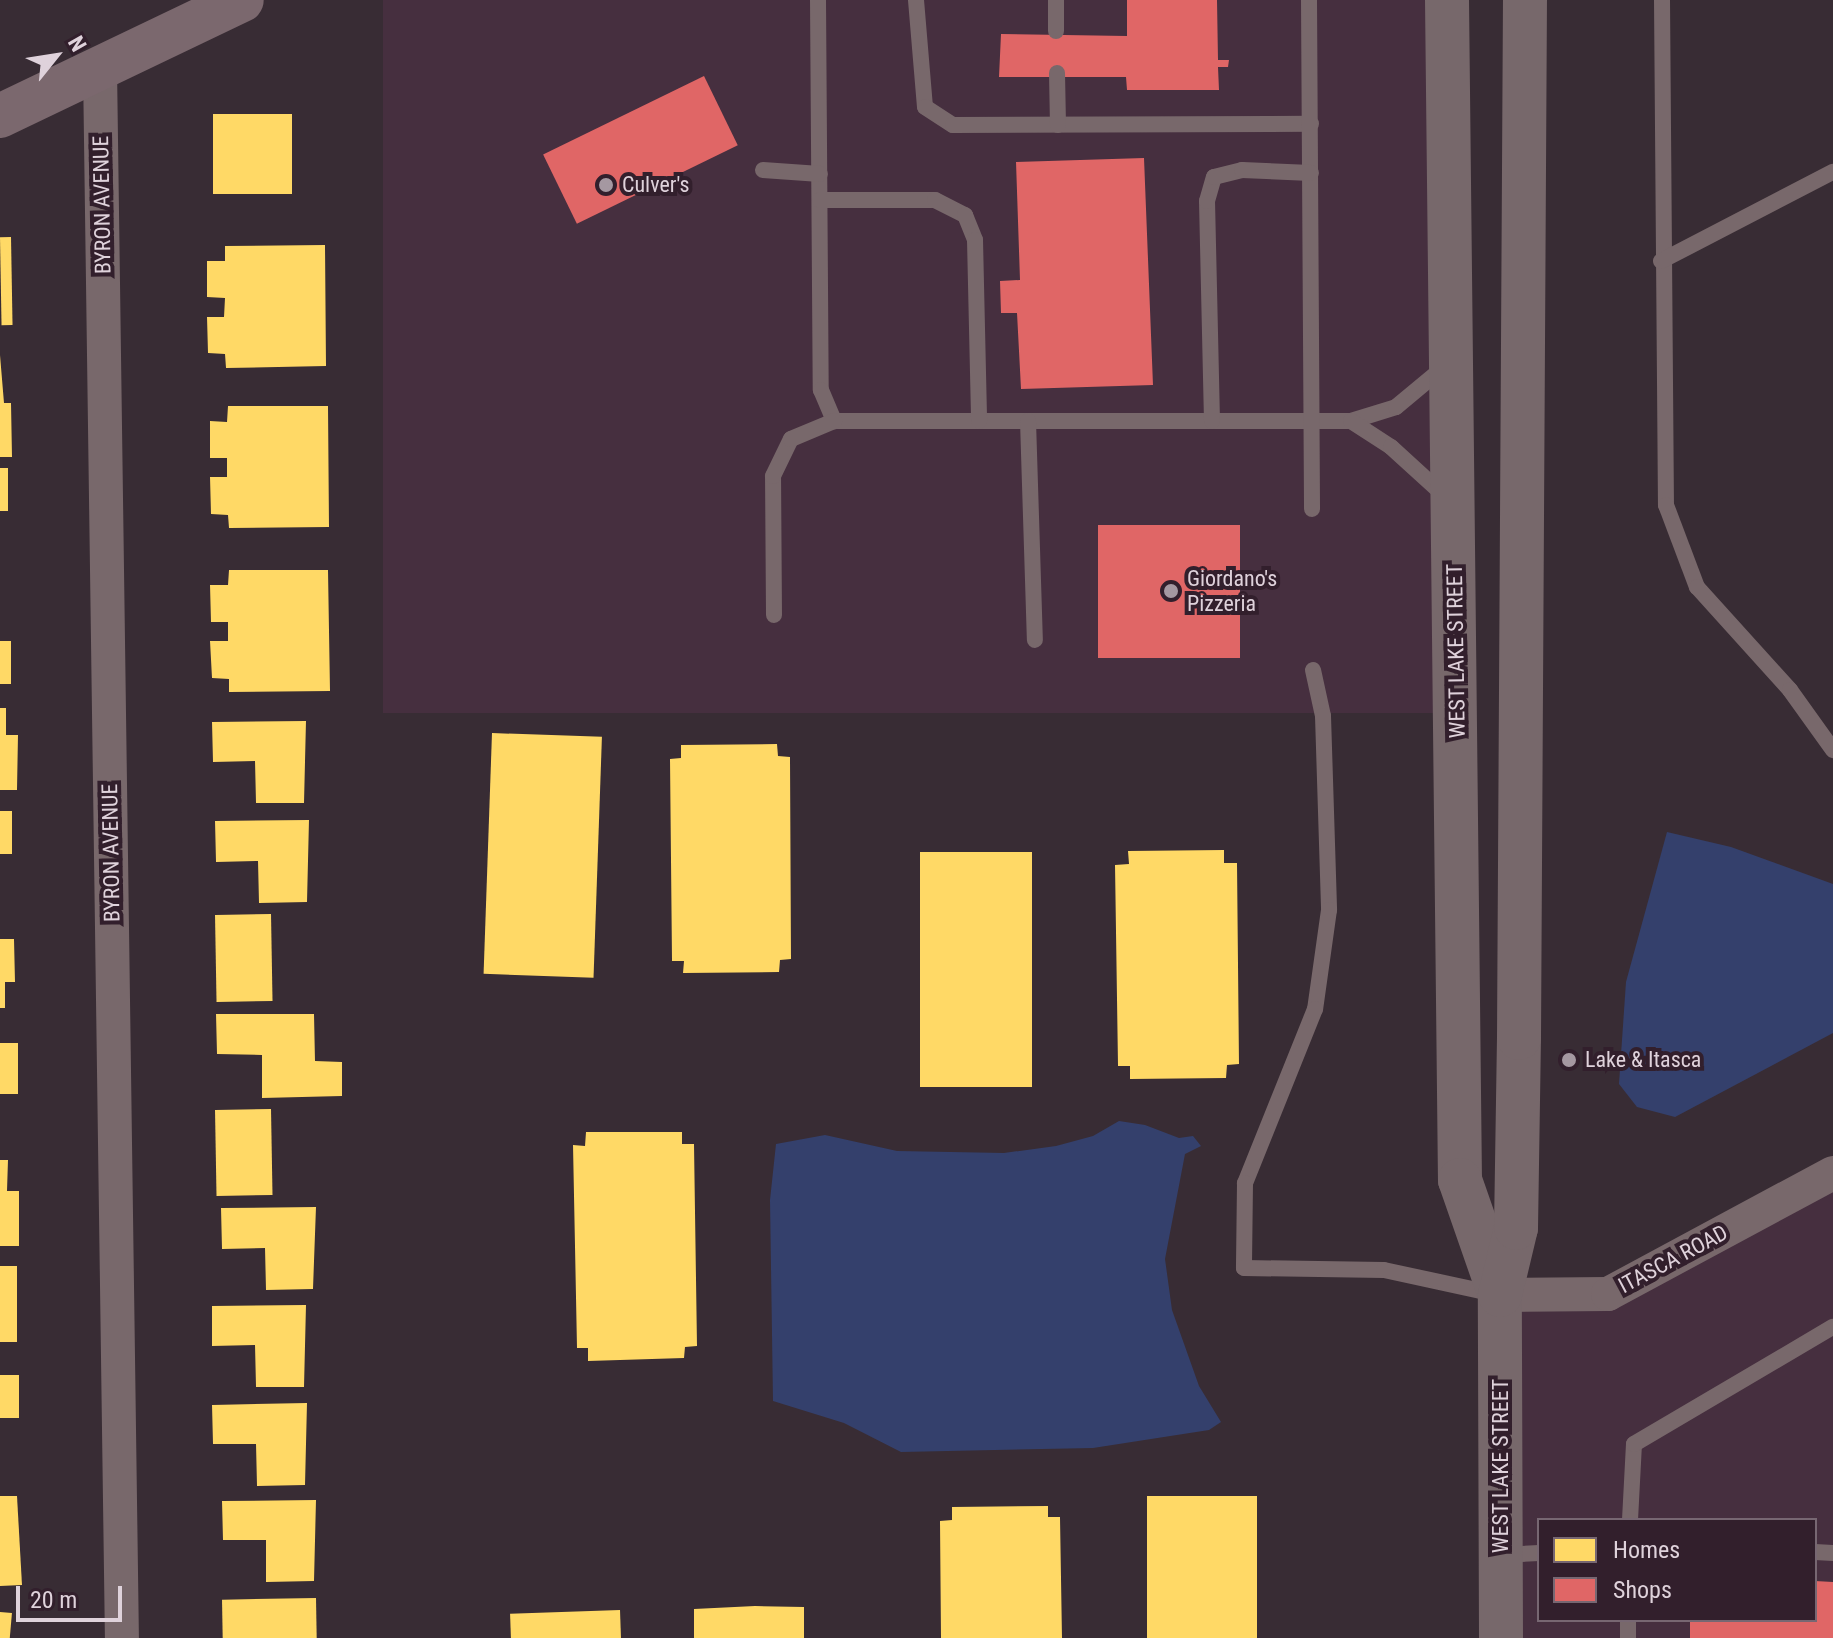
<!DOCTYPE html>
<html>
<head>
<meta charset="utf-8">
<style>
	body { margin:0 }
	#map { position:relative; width:1833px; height:1638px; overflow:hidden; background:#382c34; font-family:"Roboto Condensed",sans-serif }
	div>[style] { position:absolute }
	.built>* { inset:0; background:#462f3f; transform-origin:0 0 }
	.water>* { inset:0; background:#34406c }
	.homes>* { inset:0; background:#ffd966; transform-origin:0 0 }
	.shops>* { inset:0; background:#e06666; transform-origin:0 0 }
	.lane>* { height:16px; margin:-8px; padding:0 8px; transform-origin:8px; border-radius:8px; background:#78686b }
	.street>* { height:34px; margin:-17px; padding:0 17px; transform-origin:17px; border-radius:17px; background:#78686b }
	.secondary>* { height:44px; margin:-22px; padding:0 22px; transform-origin:22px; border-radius:22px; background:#7b686e }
	.primary>* { height:44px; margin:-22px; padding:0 22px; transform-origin:22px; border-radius:22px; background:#77686b }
	.dots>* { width:22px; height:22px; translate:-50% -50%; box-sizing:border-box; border:4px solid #321f2c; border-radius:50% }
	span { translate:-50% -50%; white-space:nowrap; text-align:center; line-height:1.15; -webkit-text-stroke:8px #321f2c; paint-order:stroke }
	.poi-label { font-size:22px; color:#dfd2db }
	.left { translate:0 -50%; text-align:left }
	.street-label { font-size:22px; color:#dfd2db }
	.legend { position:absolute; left:1537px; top:1518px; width:280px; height:104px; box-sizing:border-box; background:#321f2c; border:2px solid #776772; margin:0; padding:10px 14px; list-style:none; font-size:24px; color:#dfd2db }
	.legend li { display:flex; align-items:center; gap:16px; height:40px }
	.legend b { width:40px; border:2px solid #776772 }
	.north { position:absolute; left:16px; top:16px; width:80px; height:80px; -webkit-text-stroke:6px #321f2c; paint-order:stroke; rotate:60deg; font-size:22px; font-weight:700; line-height:32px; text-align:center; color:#dfd2db }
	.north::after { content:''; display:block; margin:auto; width:28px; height:36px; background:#dfd2db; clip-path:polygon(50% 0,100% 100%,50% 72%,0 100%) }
	.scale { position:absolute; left:16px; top:1586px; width:106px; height:36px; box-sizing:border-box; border:4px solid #dfd2db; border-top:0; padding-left:10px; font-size:24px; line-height:28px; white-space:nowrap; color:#dfd2db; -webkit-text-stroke:6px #321f2c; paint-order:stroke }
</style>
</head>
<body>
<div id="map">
	<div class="built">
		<div style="left:383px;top:0;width:1052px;height:713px"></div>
		<div style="clip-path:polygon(evenodd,1833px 1182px,1833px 1638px,1514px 1638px,1507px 1302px,1611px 1301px,1833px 1182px,1539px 1520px,1815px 1520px,1815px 1620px,1539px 1620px,1539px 1520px)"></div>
	</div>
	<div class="water">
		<div style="clip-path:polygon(1667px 832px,1731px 847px,1833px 884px,1833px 1033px,1675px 1117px,1637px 1107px,1619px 1084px,1626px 982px)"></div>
		<div style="clip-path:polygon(1119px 1121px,1145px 1125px,1179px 1138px,1193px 1136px,1201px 1146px,1185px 1154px,1165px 1259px,1172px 1310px,1199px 1386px,1221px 1422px,1209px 1430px,1093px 1448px,901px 1452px,844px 1423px,773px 1401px,770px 1200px,776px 1144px,825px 1135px,897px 1151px,1004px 1153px,1056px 1146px,1093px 1136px)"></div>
	</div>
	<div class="homes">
		<div style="left:213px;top:114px;width:79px;height:80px"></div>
		<div style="left:11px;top:237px;width:88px;height:11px;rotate:89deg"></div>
		<div style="clip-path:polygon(325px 245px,326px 366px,226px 368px,225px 354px,208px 353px,207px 317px,224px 317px,225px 298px,207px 297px,207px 261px,225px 261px,225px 246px)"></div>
		<div style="clip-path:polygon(0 355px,4px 403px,11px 403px,12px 457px,0 457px)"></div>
		<div style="clip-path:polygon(228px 406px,328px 406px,329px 527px,229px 528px,228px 515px,211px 514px,210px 477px,227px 477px,227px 458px,210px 458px,210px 421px,227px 422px)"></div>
		<div style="left:0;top:468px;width:8px;height:43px"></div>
		<div style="clip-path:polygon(229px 570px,328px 570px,330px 691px,229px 692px,229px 679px,212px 678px,210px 641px,228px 641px,228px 622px,211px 622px,210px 585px,228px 585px)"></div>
		<div style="left:0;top:641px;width:11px;height:43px"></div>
		<div style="clip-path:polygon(0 708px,6px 708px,6px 735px,18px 735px,17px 790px,0 790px)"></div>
		<div style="clip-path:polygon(306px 721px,304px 803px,256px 803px,255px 761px,213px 762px,212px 722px)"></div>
		<div style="left:492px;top:733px;width:110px;height:241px;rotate:2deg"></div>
		<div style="clip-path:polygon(777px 744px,778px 756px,790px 757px,791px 959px,780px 960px,779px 972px,683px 973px,684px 961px,672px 961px,670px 759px,681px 758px,681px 745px)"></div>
		<div style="left:0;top:811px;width:12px;height:43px"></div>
		<div style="clip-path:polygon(309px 820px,307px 902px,259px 903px,258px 861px,216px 862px,215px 821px)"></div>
		<div style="clip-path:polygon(1224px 850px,1224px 863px,1237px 863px,1239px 1064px,1227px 1065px,1226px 1078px,1130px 1079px,1130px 1066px,1118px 1066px,1115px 865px,1129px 864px,1128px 851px)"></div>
		<div style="left:1032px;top:852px;width:235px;height:112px;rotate:90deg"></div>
		<div style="left:271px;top:914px;width:87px;height:56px;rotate:89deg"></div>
		<div style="clip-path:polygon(0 939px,14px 939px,15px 982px,5px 982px,5px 1008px,0 1008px)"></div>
		<div style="clip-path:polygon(216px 1014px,314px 1014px,315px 1061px,342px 1062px,342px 1096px,262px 1098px,262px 1055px,217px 1054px)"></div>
		<div style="left:0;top:1043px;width:18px;height:51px"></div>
		<div style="left:271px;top:1109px;width:86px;height:56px;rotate:89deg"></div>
		<div style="clip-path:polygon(586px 1132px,682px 1132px,682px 1144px,694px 1144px,697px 1346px,685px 1347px,684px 1358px,588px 1361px,588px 1348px,577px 1348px,573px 1145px,585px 1146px)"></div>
		<div style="clip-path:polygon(0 1160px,8px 1160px,7px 1191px,19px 1191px,19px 1246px,0 1246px)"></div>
		<div style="clip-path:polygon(316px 1207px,313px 1289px,266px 1290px,265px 1248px,222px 1249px,221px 1208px)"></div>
		<div style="left:0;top:1266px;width:17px;height:76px"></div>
		<div style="clip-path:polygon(306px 1305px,304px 1387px,256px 1387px,255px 1345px,212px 1346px,212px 1306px)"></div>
		<div style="left:0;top:1375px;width:19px;height:43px"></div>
		<div style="clip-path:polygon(307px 1403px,305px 1485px,257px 1486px,256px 1444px,213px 1444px,212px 1405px)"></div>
		<div style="clip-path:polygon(0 1496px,17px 1496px,22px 1585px,0 1586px)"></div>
		<div style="left:1147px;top:1496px;width:110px;height:142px"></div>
		<div style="clip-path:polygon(316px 1500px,314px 1581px,266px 1582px,266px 1540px,223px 1540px,222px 1501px)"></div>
		<div style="clip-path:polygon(1048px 1506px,1048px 1517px,1060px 1517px,1062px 1638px,941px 1638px,940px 1521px,952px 1520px,952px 1507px)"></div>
		<div style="left:316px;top:1598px;width:40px;height:94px;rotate:89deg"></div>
		<div style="clip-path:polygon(755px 1606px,804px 1607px,804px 1638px,694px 1638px,694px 1609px)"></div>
		<div style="left:620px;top:1610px;width:28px;height:110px;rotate:88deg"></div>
		<div style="left:0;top:1612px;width:12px;height:26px;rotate:5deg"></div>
	</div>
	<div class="shops">
		<div style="clip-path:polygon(1127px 0,1217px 0,1218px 60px,1229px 60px,1228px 67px,1218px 67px,1219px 90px,1127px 90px,1126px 77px,999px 77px,1001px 34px,1127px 36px)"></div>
		<div style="left:704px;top:76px;width:77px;height:179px;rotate:64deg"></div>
		<div style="clip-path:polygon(1144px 158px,1153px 385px,1021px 389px,1017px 313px,1001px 313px,1000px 281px,1020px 280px,1016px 162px)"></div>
		<div style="left:1098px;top:525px;width:142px;height:133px"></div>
		<div style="clip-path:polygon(1815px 1581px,1833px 1582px,1833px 1638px,1690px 1638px,1690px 1620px,1815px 1620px)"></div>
	</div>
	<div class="lane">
		<div style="left:818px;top:0;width:390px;rotate:89.6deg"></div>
		<div style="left:821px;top:390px;width:34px;rotate:67deg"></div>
		<div style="left:834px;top:421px;width:517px"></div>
		<div style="left:1351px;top:421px;width:47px;rotate:-17.3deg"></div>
		<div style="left:1396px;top:407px;width:62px;rotate:-39.8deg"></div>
		<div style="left:916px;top:0;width:107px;rotate:85.2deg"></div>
		<div style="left:925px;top:107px;width:33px;rotate:33deg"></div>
		<div style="left:953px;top:125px;width:358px;rotate:-0.2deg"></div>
		<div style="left:1309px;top:0;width:509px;rotate:89.66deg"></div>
		<div style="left:1662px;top:0;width:505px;rotate:89.55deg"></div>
		<div style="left:1666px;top:505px;width:88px;rotate:69.3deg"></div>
		<div style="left:1697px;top:587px;width:139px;rotate:47.9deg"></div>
		<div style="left:1790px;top:690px;width:74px;rotate:54.4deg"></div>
		<div style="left:1056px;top:31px;width:31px;rotate:-90deg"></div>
		<div style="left:1057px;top:73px;width:52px;rotate:88.9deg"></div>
		<div style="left:763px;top:170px;width:57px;rotate:4deg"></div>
		<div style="left:820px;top:200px;width:115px"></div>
		<div style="left:935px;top:200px;width:34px;rotate:27deg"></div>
		<div style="left:965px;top:215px;width:27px;rotate:68deg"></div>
		<div style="left:975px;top:240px;width:181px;rotate:88.7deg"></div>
		<div style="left:1661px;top:261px;width:194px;rotate:-27.4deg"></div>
		<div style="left:1028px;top:421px;width:219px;rotate:88.2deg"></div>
		<div style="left:1212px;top:421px;width:220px;rotate:-91.3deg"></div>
		<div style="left:1207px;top:201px;width:25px;rotate:-74deg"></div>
		<div style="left:1214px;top:177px;width:29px;rotate:-14deg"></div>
		<div style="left:1242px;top:170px;width:69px;rotate:2.5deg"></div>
		<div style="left:1351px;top:421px;width:48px;rotate:33deg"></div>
		<div style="left:1391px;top:447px;width:74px;rotate:42.3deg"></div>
		<div style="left:774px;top:615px;width:139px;rotate:-90.4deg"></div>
		<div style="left:773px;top:476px;width:41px;rotate:-64.1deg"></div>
		<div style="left:791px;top:439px;width:47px;rotate:-22.7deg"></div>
		<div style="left:1313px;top:670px;width:47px;rotate:77.7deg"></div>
		<div style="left:1323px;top:716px;width:194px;rotate:88.2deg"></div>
		<div style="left:1329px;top:910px;width:100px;rotate:98deg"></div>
		<div style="left:1315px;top:1009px;width:188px;rotate:111.9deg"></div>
		<div style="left:1245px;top:1183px;width:85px;rotate:90.7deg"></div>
		<div style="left:1244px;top:1268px;width:140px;rotate:0.8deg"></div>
		<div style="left:1384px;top:1270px;width:114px;rotate:12.2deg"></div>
		<div style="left:1630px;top:1520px;width:76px;rotate:-87deg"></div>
		<div style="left:1634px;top:1444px;width:231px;rotate:-30.5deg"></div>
		<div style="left:1815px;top:1552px;width:18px;rotate:3deg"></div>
		<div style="left:1502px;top:1555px;width:37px;rotate:-3deg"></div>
		<div style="left:1628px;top:1620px;width:18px;rotate:90deg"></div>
	</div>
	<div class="street">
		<div style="left:100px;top:68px;width:1570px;rotate:89.2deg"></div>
		<div style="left:1500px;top:1295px;width:108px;rotate:-0.5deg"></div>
		<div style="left:1608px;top:1294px;width:255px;rotate:-28.3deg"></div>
	</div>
	<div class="secondary">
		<div style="left:0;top:116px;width:268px;rotate:-25.6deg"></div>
	</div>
	<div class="primary">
		<div style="left:1447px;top:0;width:1180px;rotate:89.37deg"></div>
		<div style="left:1460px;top:1180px;width:122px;rotate:70.8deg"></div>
		<div style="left:1501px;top:1638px;width:343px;rotate:-90.2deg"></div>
		<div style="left:1500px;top:1295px;width:69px;rotate:-76.6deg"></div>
		<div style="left:1516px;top:1228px;width:190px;rotate:-89.1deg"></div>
		<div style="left:1519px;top:1038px;width:1038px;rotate:-89.67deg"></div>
	</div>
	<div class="dots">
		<div style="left:606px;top:185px;background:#a598a1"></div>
		<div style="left:1171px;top:591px;background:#a598a1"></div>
		<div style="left:1569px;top:1060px;background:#a598a1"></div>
	</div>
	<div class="poi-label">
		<span class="left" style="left:622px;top:185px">Culver's</span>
		<span class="left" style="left:1187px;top:591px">Giordano's<br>Pizzeria</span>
		<span class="left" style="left:1585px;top:1060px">Lake &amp; Itasca</span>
	</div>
	<div class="street-label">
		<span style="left:102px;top:205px;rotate:-91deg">BYRON AVENUE</span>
		<span style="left:1456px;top:651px;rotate:-91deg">WEST LAKE STREET</span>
		<span style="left:111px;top:853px;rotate:-91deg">BYRON AVENUE</span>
		<span style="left:1673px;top:1259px;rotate:-28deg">ITASCA ROAD</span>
		<span style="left:1501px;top:1466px;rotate:-90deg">WEST LAKE STREET</span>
	</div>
	<ul class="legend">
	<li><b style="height:22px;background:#ffd966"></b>Homes</li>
	<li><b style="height:22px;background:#e06666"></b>Shops</li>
	</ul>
	<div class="north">N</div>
	<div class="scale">20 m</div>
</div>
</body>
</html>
